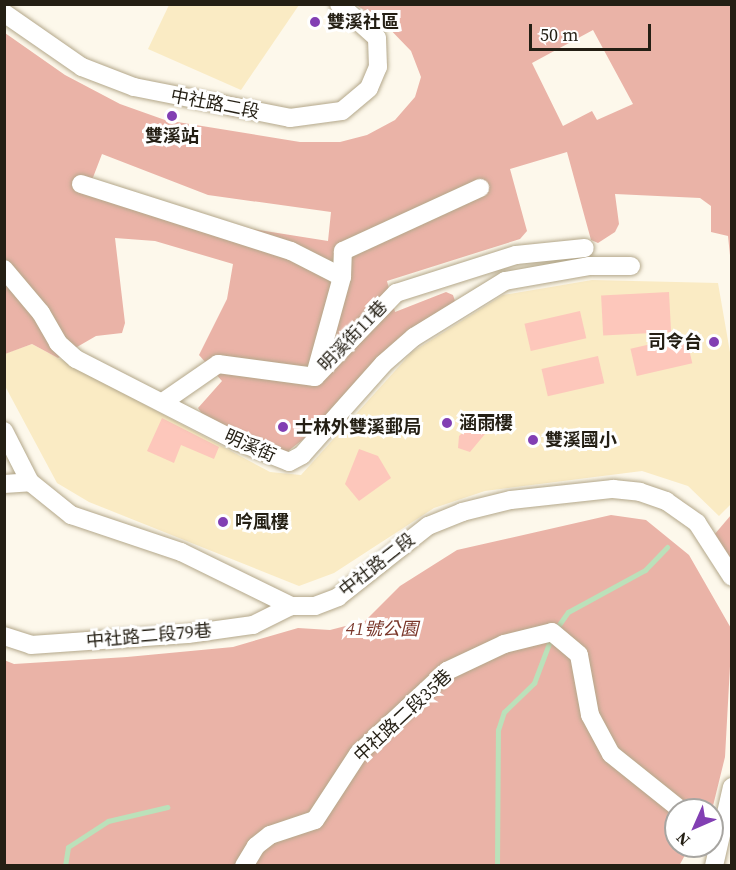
<!DOCTYPE html>
<html>
<head>
<meta charset="utf-8">
<style>
	body { margin:0 }
	#map { position:relative; width:736px; height:870px; overflow:hidden; background:#fdf8eb; font-family:"Source Serif 4","Noto Sans TC",serif }
	div>[style] { position:absolute }
	.built>* { inset:0; background:#faebc4 }
	.green>* { inset:0; background:#fdc7bb; transform-origin:0 0 }
	.forest>* { inset:0; background:#eab3a7 }
	.stream>* { height:5px; margin:-2.5px; padding:0 2.5px; transform-origin:2.5px; border-radius:2.5px; background:#bbe1ba }
	.roads { filter:drop-shadow(0 0 2px #b3a78a) drop-shadow(0 0 2px #b3a78a) }
	.minor>* { height:18px; margin:-9px; padding:0 9px; transform-origin:9px; border-radius:9px; background:#fff }
	.dots>* { width:16px; height:16px; translate:-50% -50%; box-sizing:border-box; border:3px solid #fff; border-radius:50% }
	span { translate:-50% -50%; white-space:nowrap; text-align:center; line-height:1.15; -webkit-text-stroke:6px #fff; paint-order:stroke }
	.poi-label { font-size:18px; color:#241f14; font-weight:700 }
	.left { translate:0 -50%; text-align:left }
	.right { translate:-100% -50%; text-align:right }
	.street-label { font-size:18px; color:#241f14 }
	.park-label { font-size:18px; color:#79362a; font-style:italic }
	.frame { position:absolute; inset:0; border:6px solid #241f14; pointer-events:none }
	.north { position:absolute; left:664px; top:798px; width:60px; height:60px; box-sizing:border-box; background:#fff; border:2px solid #a7a5a1; border-radius:50%; rotate:225deg; font-size:16px; font-weight:700; line-height:24px; text-align:center; color:#241f14 }
	.north::after { content:''; display:block; margin:auto; width:21px; height:27px; background:#823fb3; clip-path:polygon(50% 0,100% 100%,50% 72%,0 100%) }
	.scale { position:absolute; left:529px; top:24px; width:122px; height:27px; box-sizing:border-box; border:3px solid #241f14; border-top:0; padding-left:8px; font-size:18px; line-height:21px; white-space:nowrap; color:#241f14; -webkit-text-stroke:4px #fff; paint-order:stroke }
</style>
</head>
<body>
<div id="map">
	<div class="built">
		<div style="clip-path:polygon(169px 5px,298px 4px,299px 5px,241px 90px,148px 49px)"></div>
		<div style="clip-path:polygon(592px 280px,718px 283px,731px 358px,731px 504px,719px 516px,688px 486px,642px 471px,485px 491px,434px 508px,334px 573px,299px 586px,89px 502px,57px 483px,5px 386px,4px 354px,32px 344px,270px 472px,301px 475px,412px 352px,503px 295px)"></div>
	</div>
	<div class="green">
		<div style="left:669px;top:292px;width:40px;height:68px;rotate:87deg"></div>
		<div style="left:580px;top:311px;width:28px;height:57px;rotate:77deg"></div>
		<div style="left:686px;top:336px;width:28px;height:57px;rotate:77deg"></div>
		<div style="left:598px;top:356px;width:28px;height:58px;rotate:77deg"></div>
		<div style="clip-path:polygon(504px 412px,507px 425px,490px 428px,470px 452px,458px 448px,459px 436px,481px 415px)"></div>
		<div style="clip-path:polygon(162px 418px,219px 447px,214px 459px,181px 445px,174px 463px,147px 451px)"></div>
		<div style="clip-path:polygon(359px 449px,378px 456px,391px 478px,359px 501px,345px 484px)"></div>
	</div>
	<div class="forest">
		<div style="clip-path:polygon(evenodd,356px 5px,731px 5px,731px 265px,728px 236px,711px 232px,711px 206px,700px 198px,615px 194px,619px 224px,615px 232px,598px 243px,591px 240px,567px 152px,510px 169px,527px 231px,520px 239px,387px 281px,395px 312px,446px 292px,453px 295px,455px 301px,323px 424px,283px 455px,202px 414px,198px 408px,222px 381px,199px 355px,227px 299px,233px 264px,155px 241px,115px 238px,125px 323px,122px 333px,96px 336px,58px 358px,32px 344px,5px 354px,5px 33px,65px 75px,120px 104px,165px 120px,300px 142px,340px 142px,367px 135px,395px 120px,415px 97px,421px 77px,411px 51px,382px 21px,356px 5px,593px 30px,633px 104px,597px 120px,592px 111px,563px 126px,532px 63px,593px 30px,356px 5px,102px 154px,208px 195px,331px 212px,328px 241px,252px 229px,92px 180px,102px 154px)"></div>
		<div style="clip-path:polygon(611px 515px,646px 520px,689px 555px,732px 630px,725px 757px,712px 810px,676px 810px,676px 846px,690px 846px,679px 866px,5px 865px,4px 660px,14px 664px,127px 657px,233px 647px,298px 628px,330px 630px,365px 621px,400px 586px,457px 550px)"></div>
		<div style="clip-path:polygon(731px 515px,731px 565px,714px 535px)"></div>
	</div>
	<div class="stream">
		<div style="left:556px;top:629px;width:21px;rotate:-55deg"></div>
		<div style="left:568px;top:612px;width:88px;rotate:-28.6deg"></div>
		<div style="left:645px;top:570px;width:32px;rotate:-46deg"></div>
		<div style="left:65px;top:866px;width:19px;rotate:-81deg"></div>
		<div style="left:68px;top:847px;width:48px;rotate:-33deg"></div>
		<div style="left:108px;top:821px;width:61px;rotate:-13.3deg"></div>
		<div style="left:497px;top:866px;width:136px;rotate:-89.6deg"></div>
		<div style="left:498px;top:730px;width:19px;rotate:-72deg"></div>
		<div style="left:504px;top:712px;width:42px;rotate:-44deg"></div>
		<div style="left:534px;top:683px;width:48px;rotate:-69.3deg"></div>
	</div>
	<div class="roads">
		<div class="minor">
			<div style="left:4px;top:13px;width:95px;rotate:34.7deg"></div>
			<div style="left:82px;top:67px;width:56px;rotate:21deg"></div>
			<div style="left:134px;top:87px;width:159px;rotate:11.2deg"></div>
			<div style="left:290px;top:118px;width:52px;rotate:-7.7deg"></div>
			<div style="left:342px;top:111px;width:35px;rotate:-40deg"></div>
			<div style="left:369px;top:88px;width:23px;rotate:-67deg"></div>
			<div style="left:378px;top:67px;width:29px;rotate:-92deg"></div>
			<div style="left:377px;top:38px;width:51px;rotate:-138.2deg"></div>
			<div style="left:81px;top:184px;width:220px;rotate:17.7deg"></div>
			<div style="left:291px;top:251px;width:57px;rotate:27deg"></div>
			<div style="left:4px;top:269px;width:57px;rotate:49.9deg"></div>
			<div style="left:41px;top:313px;width:34px;rotate:60deg"></div>
			<div style="left:58px;top:343px;width:24px;rotate:42deg"></div>
			<div style="left:76px;top:359px;width:180px;rotate:27.1deg"></div>
			<div style="left:236px;top:441px;width:57px;rotate:21.6deg"></div>
			<div style="left:289px;top:462px;width:15px;rotate:-28deg"></div>
			<div style="left:302px;top:455px;width:122px;rotate:-48.3deg"></div>
			<div style="left:383px;top:364px;width:41px;rotate:-41.1deg"></div>
			<div style="left:414px;top:337px;width:107px;rotate:-31.6deg"></div>
			<div style="left:505px;top:281px;width:85px;rotate:-10.1deg"></div>
			<div style="left:589px;top:266px;width:42px"></div>
			<div style="left:315px;top:375px;width:102px;rotate:-74.6deg"></div>
			<div style="left:342px;top:277px;width:26px;rotate:-88deg"></div>
			<div style="left:343px;top:251px;width:151px;rotate:-24.7deg"></div>
			<div style="left:163px;top:402px;width:67px;rotate:-34.6deg"></div>
			<div style="left:218px;top:364px;width:98px;rotate:7.6deg"></div>
			<div style="left:315px;top:377px;width:117px;rotate:-46deg"></div>
			<div style="left:396px;top:293px;width:126px;rotate:-17.6deg"></div>
			<div style="left:516px;top:255px;width:69px;rotate:-5.8deg"></div>
			<div style="left:4px;top:431px;width:57px;rotate:63deg"></div>
			<div style="left:30px;top:482px;width:53px;rotate:38.8deg"></div>
			<div style="left:71px;top:515px;width:116px;rotate:18.6deg"></div>
			<div style="left:181px;top:552px;width:123px;rotate:26.1deg"></div>
			<div style="left:291px;top:606px;width:24px"></div>
			<div style="left:315px;top:606px;width:25px;rotate:-21deg"></div>
			<div style="left:338px;top:597px;width:115px;rotate:-38.3deg"></div>
			<div style="left:428px;top:526px;width:37px;rotate:-22deg"></div>
			<div style="left:462px;top:512px;width:50px;rotate:-13.8deg"></div>
			<div style="left:511px;top:500px;width:103px;rotate:-6.2deg"></div>
			<div style="left:613px;top:489px;width:27px;rotate:6deg"></div>
			<div style="left:640px;top:492px;width:28px;rotate:19deg"></div>
			<div style="left:666px;top:501px;width:38px;rotate:35deg"></div>
			<div style="left:697px;top:523px;width:64px;rotate:57.1deg"></div>
			<div style="left:4px;top:484px;width:26px;rotate:-4deg"></div>
			<div style="left:4px;top:636px;width:28px;rotate:18deg"></div>
			<div style="left:31px;top:645px;width:157px;rotate:-4deg"></div>
			<div style="left:188px;top:634px;width:66px;rotate:-7.9deg"></div>
			<div style="left:253px;top:625px;width:42px;rotate:-26.6deg"></div>
			<div style="left:244px;top:866px;width:23px;rotate:-59deg"></div>
			<div style="left:256px;top:846px;width:18px;rotate:-38deg"></div>
			<div style="left:270px;top:835px;width:47px;rotate:-18.4deg"></div>
			<div style="left:315px;top:820px;width:79px;rotate:-56.9deg"></div>
			<div style="left:358px;top:754px;width:122px;rotate:-43deg"></div>
			<div style="left:447px;top:671px;width:63px;rotate:-25.3deg"></div>
			<div style="left:504px;top:644px;width:49px;rotate:-14deg"></div>
			<div style="left:552px;top:632px;width:35px;rotate:40deg"></div>
			<div style="left:579px;top:655px;width:61px;rotate:79.6deg"></div>
			<div style="left:590px;top:715px;width:44px;rotate:61.7deg"></div>
			<div style="left:611px;top:754px;width:90px;rotate:38.7deg"></div>
			<div style="left:714px;top:866px;width:81px;rotate:-77.2deg"></div>
		</div>
	</div>
	<div class="dots">
		<div style="left:315px;top:22px;background:#823fb3"></div>
		<div style="left:172px;top:116px;background:#823fb3"></div>
		<div style="left:714px;top:342px;background:#823fb3"></div>
		<div style="left:447px;top:423px;background:#823fb3"></div>
		<div style="left:283px;top:427px;background:#823fb3"></div>
		<div style="left:533px;top:440px;background:#823fb3"></div>
		<div style="left:223px;top:522px;background:#823fb3"></div>
	</div>
	<div class="poi-label">
		<span class="left" style="left:327px;top:22px">雙溪社區</span>
		<span style="left:172px;top:136px">雙溪站</span>
		<span class="right" style="left:702px;top:342px">司令台</span>
		<span class="left" style="left:459px;top:423px">涵雨樓</span>
		<span class="left" style="left:295px;top:427px">士林外雙溪郵局</span>
		<span class="left" style="left:545px;top:440px">雙溪國小</span>
		<span class="left" style="left:235px;top:522px">吟風樓</span>
	</div>
	<div class="street-label">
		<span style="left:215px;top:104px;rotate:11deg">中社路二段</span>
		<span style="left:353px;top:336px;rotate:-46deg">明溪街11巷</span>
		<span style="left:250px;top:446px;rotate:24deg">明溪街</span>
		<span style="left:377px;top:565px;rotate:-38deg">中社路二段</span>
		<span style="left:149px;top:636px;rotate:-5deg">中社路二段79巷</span>
		<span style="left:403px;top:716px;rotate:-43deg">中社路二段35巷</span>
	</div>
	<div class="park-label">
		<span style="left:382px;top:629px">41號公園</span>
	</div>
	<div class="frame"></div>
	<div class="north">N</div>
	<div class="scale">50 m</div>
</div>
</body>
</html>
